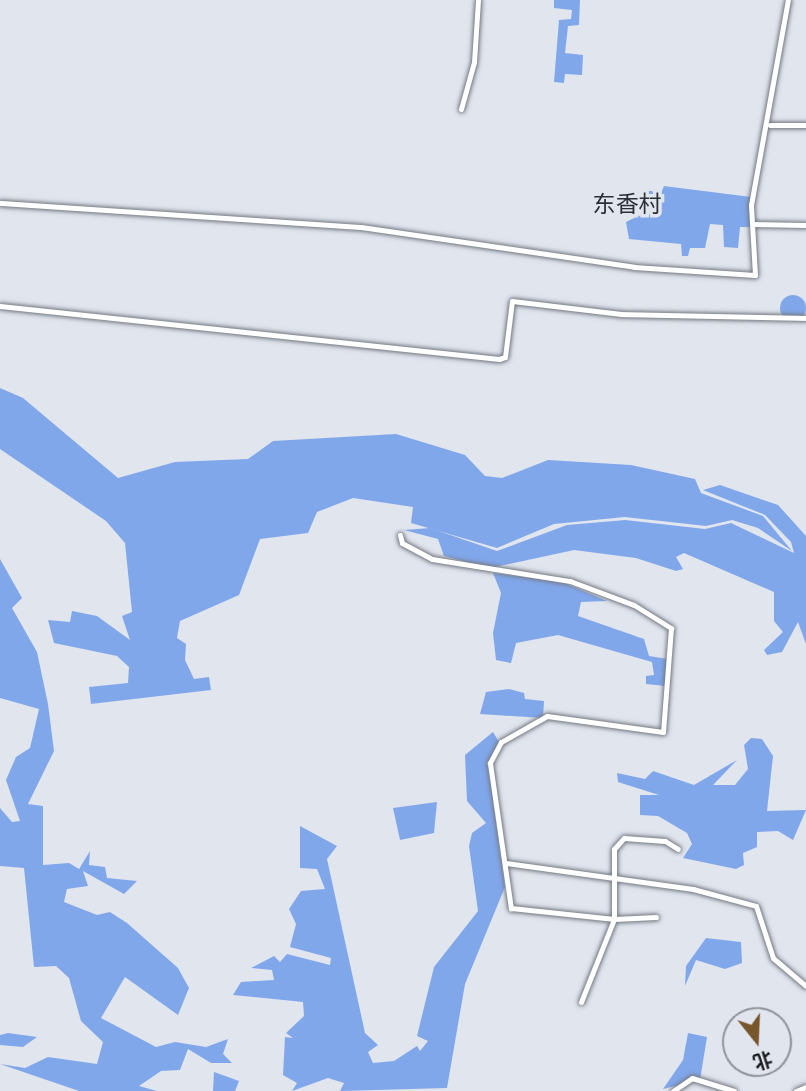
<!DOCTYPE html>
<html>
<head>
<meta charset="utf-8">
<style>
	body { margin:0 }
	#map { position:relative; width:806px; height:1091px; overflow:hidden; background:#e0e5ee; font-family:"Varela Round","Noto Sans SC",sans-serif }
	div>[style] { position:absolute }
	.forest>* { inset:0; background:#81a7eb }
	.round { border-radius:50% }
	.roads { filter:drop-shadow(0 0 2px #747981) drop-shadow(0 0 2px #747981) }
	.street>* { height:5px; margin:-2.5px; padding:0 2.5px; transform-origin:2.5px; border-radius:2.5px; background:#fff }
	span { translate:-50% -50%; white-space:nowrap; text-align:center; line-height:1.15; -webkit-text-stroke:7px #e0e5ee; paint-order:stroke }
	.quarter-label { font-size:23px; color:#2a2e35 }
	.north { position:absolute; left:722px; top:1007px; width:70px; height:70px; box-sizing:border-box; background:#e0e5ee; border:2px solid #8f939a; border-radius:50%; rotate:162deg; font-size:19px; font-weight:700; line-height:28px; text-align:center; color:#16181b }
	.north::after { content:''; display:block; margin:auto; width:24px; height:32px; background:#77562c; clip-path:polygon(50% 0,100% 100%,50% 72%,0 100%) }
</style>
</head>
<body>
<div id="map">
	<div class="forest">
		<div style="clip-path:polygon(554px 0,580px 0,579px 25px,568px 26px,565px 53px,583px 55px,582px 75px,565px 74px,564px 83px,554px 82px,559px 20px,571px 19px,572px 10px,554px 8px)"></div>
		<div style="clip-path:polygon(664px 186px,751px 197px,753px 227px,740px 227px,738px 248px,724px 247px,723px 225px,710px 224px,705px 248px,690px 248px,688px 256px,682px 256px,681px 244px,629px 239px,626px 222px,640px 215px,645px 190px,661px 193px)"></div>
		<div class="round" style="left:780px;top:295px;width:26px;height:26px"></div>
		<div style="clip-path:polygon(0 388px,23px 398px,118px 478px,175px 462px,248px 459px,273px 441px,396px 434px,465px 455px,485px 476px,502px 478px,548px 460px,631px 465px,695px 479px,701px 493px,763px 516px,792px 551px,758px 528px,732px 520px,706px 526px,625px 517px,554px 524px,497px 548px,411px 523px,413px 507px,353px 498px,317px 512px,308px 533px,260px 539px,239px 595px,180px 621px,177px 638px,186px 644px,185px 660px,194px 679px,209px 677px,211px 690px,91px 704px,89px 687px,128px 683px,129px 667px,117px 656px,54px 643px,48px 620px,70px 622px,72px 611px,97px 616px,130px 640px,122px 616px,132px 612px,125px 543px,106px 521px,0 449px)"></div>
		<div style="clip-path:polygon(720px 485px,778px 505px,806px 536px,806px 644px,798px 622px,782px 652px,767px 655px,764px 650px,783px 632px,774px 621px,774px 592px,684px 553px,676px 557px,683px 569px,676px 571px,636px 558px,574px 550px,490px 568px,444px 556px,438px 539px,404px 530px,430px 528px,497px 551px,567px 525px,625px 520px,705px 529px,731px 523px,794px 553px,791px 542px,765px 515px,703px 490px)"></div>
		<div style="clip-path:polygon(0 559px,22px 598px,12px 608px,37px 652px,48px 704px,54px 751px,28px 804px,43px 806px,43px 865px,69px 863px,79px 869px,90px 851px,89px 865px,105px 867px,107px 878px,137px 881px,124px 894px,83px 871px,88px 886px,67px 889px,64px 902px,97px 915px,110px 912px,127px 923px,178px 968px,189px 988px,178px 1015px,125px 977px,101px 1018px,156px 1047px,175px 1042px,206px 1047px,228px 1039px,223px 1054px,232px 1063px,211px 1063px,188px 1049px,180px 1070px,161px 1071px,139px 1086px,157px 1091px,79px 1091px,0 1064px,25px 1068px,48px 1057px,97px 1064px,103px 1042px,81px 1021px,69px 978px,56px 966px,34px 967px,24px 868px,0 866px,0 808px,12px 822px,20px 821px,6px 780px,16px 757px,30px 748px,39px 709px,0 698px)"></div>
		<div style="clip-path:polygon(493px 573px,562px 582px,607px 601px,581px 602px,578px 616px,644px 639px,649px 656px,668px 659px,666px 686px,646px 684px,646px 676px,654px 675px,652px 662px,558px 635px,516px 643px,511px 663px,496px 660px,493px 633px,501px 593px)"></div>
		<div style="clip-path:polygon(509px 689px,524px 693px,525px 699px,544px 701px,543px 718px,480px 714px,486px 692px)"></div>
		<div style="clip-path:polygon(493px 732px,499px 742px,488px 766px,505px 887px,465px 984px,447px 1088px,340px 1091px,344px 1083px,328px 1078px,292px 1091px,297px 1083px,283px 1075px,285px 1037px,293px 1038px,286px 1033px,304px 1016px,303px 1002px,233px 995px,241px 982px,274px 980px,272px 970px,251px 968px,274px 956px,280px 962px,287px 954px,330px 965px,331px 958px,290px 947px,296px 924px,289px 909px,301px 891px,325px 889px,317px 869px,300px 868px,300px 826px,337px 846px,327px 859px,365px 1033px,378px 1045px,368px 1052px,373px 1063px,394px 1061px,417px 1046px,420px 1051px,428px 1041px,417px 1036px,434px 967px,478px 911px,469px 846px,472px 833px,486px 823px,467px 801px,465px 755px)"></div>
		<div style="clip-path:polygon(751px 738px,762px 739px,773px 756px,767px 811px,806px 810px,793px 840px,778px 831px,757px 832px,757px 847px,743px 853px,744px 865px,736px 869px,683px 858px,692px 844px,687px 833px,658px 816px,640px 815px,640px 795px,659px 795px,618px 782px,617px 773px,645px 779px,653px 771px,694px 785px,737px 760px,713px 785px,735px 785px,748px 769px,744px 745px)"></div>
		<div style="clip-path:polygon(437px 802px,434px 833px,400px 840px,393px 808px)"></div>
		<div style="clip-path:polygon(706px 938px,741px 942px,742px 963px,725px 969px,696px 960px,685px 986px,686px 966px)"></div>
		<div style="clip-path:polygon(8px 1033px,37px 1037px,23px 1047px,0 1045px,0 1035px)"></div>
		<div style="clip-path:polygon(688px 1033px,707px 1037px,700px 1080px,663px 1089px,683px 1060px)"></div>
		<div style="clip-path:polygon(214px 1072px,239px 1081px,235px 1091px,213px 1091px)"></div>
	</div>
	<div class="roads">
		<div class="street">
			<div style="left:461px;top:109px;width:49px;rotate:-74.5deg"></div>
			<div style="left:474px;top:62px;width:62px;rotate:-86.3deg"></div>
			<div style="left:770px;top:125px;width:36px"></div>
			<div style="left:0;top:203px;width:362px;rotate:3.8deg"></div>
			<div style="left:361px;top:227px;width:276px;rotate:8.3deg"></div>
			<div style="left:634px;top:267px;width:121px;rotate:3.8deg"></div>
			<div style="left:755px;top:275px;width:70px;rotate:-93.3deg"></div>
			<div style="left:751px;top:205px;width:208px;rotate:-79.8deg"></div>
			<div style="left:753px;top:224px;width:53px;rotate:1.1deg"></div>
			<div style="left:0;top:306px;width:502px;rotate:6.06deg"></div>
			<div style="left:499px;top:359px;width:6px;rotate:-18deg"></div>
			<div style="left:505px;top:357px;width:56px;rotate:-82.9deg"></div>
			<div style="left:512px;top:301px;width:110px;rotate:6.8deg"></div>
			<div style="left:621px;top:314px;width:185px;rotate:1.2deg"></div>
			<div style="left:400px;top:535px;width:8px;rotate:76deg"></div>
			<div style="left:402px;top:543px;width:34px;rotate:28deg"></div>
			<div style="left:432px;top:559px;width:140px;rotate:9.1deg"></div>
			<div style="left:570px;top:581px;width:68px;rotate:20.6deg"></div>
			<div style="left:634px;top:605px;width:44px;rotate:31.9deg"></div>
			<div style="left:671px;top:628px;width:104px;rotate:94.4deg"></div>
			<div style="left:663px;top:732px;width:117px;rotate:-172.1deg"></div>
			<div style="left:547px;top:716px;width:53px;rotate:150.5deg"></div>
			<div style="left:501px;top:742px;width:24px;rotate:118deg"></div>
			<div style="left:490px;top:763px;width:147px;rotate:81.8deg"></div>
			<div style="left:511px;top:908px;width:104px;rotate:6.1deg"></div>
			<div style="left:614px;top:919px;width:42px;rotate:-2.7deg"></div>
			<div style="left:506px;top:863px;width:189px;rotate:7.9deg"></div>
			<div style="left:693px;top:889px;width:65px;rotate:15.1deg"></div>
			<div style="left:756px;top:906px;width:55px;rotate:71.9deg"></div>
			<div style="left:773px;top:958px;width:43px;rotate:40.3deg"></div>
			<div style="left:581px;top:1002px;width:89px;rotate:-68.3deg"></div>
			<div style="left:614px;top:919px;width:70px;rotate:-90deg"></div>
			<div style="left:614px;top:849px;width:15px;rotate:-48deg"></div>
			<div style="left:624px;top:838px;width:41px;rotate:4.2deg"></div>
			<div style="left:665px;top:841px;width:15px;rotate:32deg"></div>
			<div style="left:673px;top:1091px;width:23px;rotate:-34deg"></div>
			<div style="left:692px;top:1078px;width:44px;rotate:17.2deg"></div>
			<div style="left:796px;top:1091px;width:11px;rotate:-22deg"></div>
		</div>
	</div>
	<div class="quarter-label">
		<span style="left:627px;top:205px">东香村</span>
	</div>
	<div class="north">北</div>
</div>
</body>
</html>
